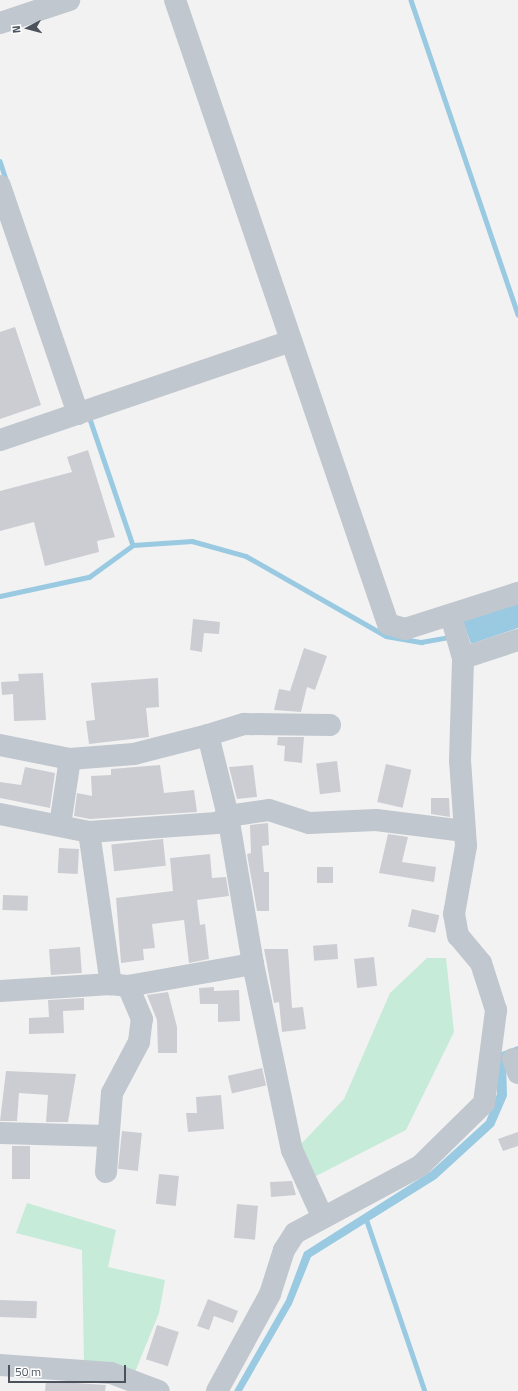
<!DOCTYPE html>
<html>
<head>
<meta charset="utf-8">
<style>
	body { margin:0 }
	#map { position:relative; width:518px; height:1391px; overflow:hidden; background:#f3f2f2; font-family:"Titillium Web",sans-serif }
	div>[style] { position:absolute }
	.green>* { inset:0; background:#c6ebd9 }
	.water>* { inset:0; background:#99cae2 }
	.stream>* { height:4.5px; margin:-2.25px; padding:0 2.25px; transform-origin:2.25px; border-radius:2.25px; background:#99cae2 }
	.building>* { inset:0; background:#cccdd3; transform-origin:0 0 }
	.minor>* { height:22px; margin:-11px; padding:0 11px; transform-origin:11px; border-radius:11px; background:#c1c7ce }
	span { translate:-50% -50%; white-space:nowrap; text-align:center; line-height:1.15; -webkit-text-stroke:3.5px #fff; paint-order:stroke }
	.north { position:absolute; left:8px; top:8px; width:40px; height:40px; -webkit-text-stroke:3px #fff; paint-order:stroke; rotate:264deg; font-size:11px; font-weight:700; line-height:16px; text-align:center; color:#4b525c }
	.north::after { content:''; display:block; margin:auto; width:14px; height:18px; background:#4b525c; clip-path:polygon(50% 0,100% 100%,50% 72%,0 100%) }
	.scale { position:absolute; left:8px; top:1365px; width:118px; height:18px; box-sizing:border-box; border:2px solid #4b525c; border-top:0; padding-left:5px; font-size:12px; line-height:14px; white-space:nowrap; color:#4b525c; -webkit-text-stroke:3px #fff; paint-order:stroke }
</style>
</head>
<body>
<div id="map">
	<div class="green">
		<div style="clip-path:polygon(427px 958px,446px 958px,454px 1032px,406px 1130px,314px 1177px,301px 1144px,344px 1099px,390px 993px)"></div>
		<div style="clip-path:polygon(27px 1203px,116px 1230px,108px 1267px,165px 1280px,159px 1313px,135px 1372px,84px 1363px,82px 1250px,16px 1233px)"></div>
	</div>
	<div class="water">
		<div style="clip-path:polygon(518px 602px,518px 628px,471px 644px,463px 621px)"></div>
		<div style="clip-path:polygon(518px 1046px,518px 1056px,506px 1061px,507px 1096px,494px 1126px,436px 1179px,311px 1257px,292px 1304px,242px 1391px,234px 1391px,286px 1300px,304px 1252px,430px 1172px,486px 1121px,497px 1094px,496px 1054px)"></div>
	</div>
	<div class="stream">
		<div style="left:411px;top:0;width:332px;rotate:71.2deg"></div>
		<div style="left:0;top:161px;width:22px;rotate:72deg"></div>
		<div style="left:89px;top:416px;width:136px;rotate:71.2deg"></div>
		<div style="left:0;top:596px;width:91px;rotate:-12.1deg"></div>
		<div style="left:89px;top:577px;width:54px;rotate:-36deg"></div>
		<div style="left:133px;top:545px;width:59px;rotate:-3.9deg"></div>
		<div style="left:192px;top:541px;width:56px;rotate:15.5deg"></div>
		<div style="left:246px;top:556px;width:161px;rotate:29.7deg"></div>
		<div style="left:386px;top:636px;width:36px;rotate:10deg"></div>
		<div style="left:421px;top:642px;width:29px;rotate:-10deg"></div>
		<div style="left:367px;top:1221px;width:180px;rotate:71.2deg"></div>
	</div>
	<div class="building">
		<div style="clip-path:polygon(15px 327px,41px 405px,0 419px,0 332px)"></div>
		<div style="clip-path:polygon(88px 450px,115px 537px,97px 541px,99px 552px,45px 566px,34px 522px,0 531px,0 491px,72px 472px,67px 457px)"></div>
		<div style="clip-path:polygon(193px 619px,220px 622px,219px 634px,204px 633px,202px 652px,190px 650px)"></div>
		<div style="clip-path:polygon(304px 648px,327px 656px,315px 690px,307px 687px,301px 712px,274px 710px,279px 689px,290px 691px)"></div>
		<div style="clip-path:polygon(43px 673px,46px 720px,14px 721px,13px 694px,2px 695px,1px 682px,19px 681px,18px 674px)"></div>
		<div style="clip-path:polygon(158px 678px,159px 707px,146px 708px,149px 737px,89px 744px,86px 721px,95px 720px,91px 683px)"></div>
		<div style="clip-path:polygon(278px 737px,304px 737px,302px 763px,284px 761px,285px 746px,277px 745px)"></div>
		<div style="left:337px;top:761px;width:31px;height:21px;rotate:83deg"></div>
		<div style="left:386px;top:764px;width:26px;height:39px;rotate:13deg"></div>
		<div style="clip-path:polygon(160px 765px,164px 793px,194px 790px,197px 812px,90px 819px,74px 816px,77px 793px,92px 796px,91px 776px,111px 775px,111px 769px)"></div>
		<div style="clip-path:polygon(253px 765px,257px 797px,237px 799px,229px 767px)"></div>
		<div style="clip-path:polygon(25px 767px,55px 773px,50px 808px,0 798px,0 782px,21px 785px)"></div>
		<div style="clip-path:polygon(431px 798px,449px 798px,450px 817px,431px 814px)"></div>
		<div style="clip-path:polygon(268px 823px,269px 845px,262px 846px,264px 872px,269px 872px,269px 911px,257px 911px,247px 854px,251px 853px,250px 825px)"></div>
		<div style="clip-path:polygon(388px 834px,408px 837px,402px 862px,436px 867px,434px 882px,379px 873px)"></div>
		<div style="left:163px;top:839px;width:27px;height:52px;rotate:84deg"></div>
		<div style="left:59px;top:848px;width:20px;height:25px;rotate:3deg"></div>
		<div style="clip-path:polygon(210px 854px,212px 878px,226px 877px,229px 896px,197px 900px,200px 925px,205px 924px,209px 959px,189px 963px,184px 920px,152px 924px,155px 948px,143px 949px,144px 960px,121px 963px,116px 898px,173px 891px,170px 858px)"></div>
		<div style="left:317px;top:867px;width:16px;height:16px"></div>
		<div style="left:3px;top:895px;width:25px;height:15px;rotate:2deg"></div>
		<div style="left:412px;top:909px;width:28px;height:18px;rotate:13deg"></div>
		<div style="left:337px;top:944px;width:15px;height:24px;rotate:86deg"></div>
		<div style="left:80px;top:947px;width:26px;height:31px;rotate:86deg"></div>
		<div style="clip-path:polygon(264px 949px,288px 949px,292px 1008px,303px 1007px,306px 1029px,282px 1032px,279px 1002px,274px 1003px)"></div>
		<div style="left:374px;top:957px;width:29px;height:20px;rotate:84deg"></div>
		<div style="clip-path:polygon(214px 987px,214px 991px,239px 990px,240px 1021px,218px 1022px,218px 1004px,200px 1004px,199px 988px)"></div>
		<div style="clip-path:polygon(168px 992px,177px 1027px,177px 1053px,158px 1053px,157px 1020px,147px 995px)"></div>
		<div style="clip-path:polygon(84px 998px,84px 1010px,63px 1011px,64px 1033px,29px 1034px,29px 1018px,49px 1017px,48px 1000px)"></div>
		<div style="left:262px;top:1068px;width:18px;height:35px;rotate:77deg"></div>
		<div style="clip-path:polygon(6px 1071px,76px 1074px,68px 1122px,46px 1122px,48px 1095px,19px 1093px,17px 1121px,0 1121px)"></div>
		<div style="clip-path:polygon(221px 1095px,224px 1129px,188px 1132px,186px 1113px,197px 1113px,196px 1097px)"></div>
		<div style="left:122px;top:1131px;width:20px;height:38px;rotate:6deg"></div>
		<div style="clip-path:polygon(518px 1132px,518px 1146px,503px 1151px,498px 1139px)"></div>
		<div style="left:12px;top:1146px;width:18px;height:33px"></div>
		<div style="left:159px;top:1174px;width:20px;height:30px;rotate:6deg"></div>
		<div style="clip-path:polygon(292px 1181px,296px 1195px,271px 1197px,270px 1182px)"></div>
		<div style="left:237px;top:1204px;width:21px;height:34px;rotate:5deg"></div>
		<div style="clip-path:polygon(208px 1299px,238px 1311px,233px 1323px,214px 1316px,209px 1330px,197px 1326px)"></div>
		<div style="left:0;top:1300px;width:37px;height:17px;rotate:2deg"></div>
		<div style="left:157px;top:1325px;width:23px;height:36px;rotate:18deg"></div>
		<div style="clip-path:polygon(46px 1381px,106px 1385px,105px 1391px,45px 1391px)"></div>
	</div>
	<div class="minor">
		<div style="left:175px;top:0;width:659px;rotate:71.15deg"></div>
		<div style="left:388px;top:624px;width:18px;rotate:16deg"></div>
		<div style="left:405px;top:629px;width:119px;rotate:-17.7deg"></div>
		<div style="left:0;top:23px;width:73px;rotate:-18.4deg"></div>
		<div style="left:0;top:186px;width:241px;rotate:71.1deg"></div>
		<div style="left:0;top:440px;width:304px;rotate:-18.8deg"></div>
		<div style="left:463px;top:658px;width:58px;rotate:-18.1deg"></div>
		<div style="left:208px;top:735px;width:38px;rotate:-17deg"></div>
		<div style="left:244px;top:724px;width:86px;rotate:0.7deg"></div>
		<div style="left:0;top:745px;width:71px;rotate:11.3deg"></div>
		<div style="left:70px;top:759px;width:64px;rotate:-4.5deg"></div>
		<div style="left:134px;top:754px;width:76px;rotate:-14.4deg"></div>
		<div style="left:208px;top:735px;width:83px;rotate:76.1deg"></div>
		<div style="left:228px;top:816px;width:150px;rotate:80.4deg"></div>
		<div style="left:253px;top:964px;width:190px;rotate:78.2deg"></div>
		<div style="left:292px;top:1150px;width:72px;rotate:65.6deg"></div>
		<div style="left:0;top:814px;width:91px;rotate:11.4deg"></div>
		<div style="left:89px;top:832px;width:128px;rotate:-4deg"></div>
		<div style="left:217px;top:823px;width:13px;rotate:-32deg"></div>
		<div style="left:228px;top:816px;width:41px;rotate:-8.3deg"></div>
		<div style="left:269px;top:810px;width:42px;rotate:18deg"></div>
		<div style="left:309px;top:823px;width:67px;rotate:-2.6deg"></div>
		<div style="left:376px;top:820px;width:89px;rotate:7.1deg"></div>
		<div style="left:60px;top:825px;width:67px;rotate:-81.4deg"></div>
		<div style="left:89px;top:832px;width:154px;rotate:81.8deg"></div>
		<div style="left:0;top:991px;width:111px;rotate:-3.6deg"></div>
		<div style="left:111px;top:984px;width:17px;rotate:7deg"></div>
		<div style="left:128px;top:986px;width:127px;rotate:-10deg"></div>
		<div style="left:513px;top:1059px;width:15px;rotate:70deg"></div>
		<div style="left:0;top:1133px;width:107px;rotate:1.6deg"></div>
		<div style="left:106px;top:1172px;width:79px;rotate:-85.7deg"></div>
		<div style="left:112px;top:1093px;width:58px;rotate:-62.1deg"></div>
		<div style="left:139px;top:1042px;width:23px;rotate:-83deg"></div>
		<div style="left:142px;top:1019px;width:36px;rotate:-113deg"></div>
		<div style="left:0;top:1365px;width:111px;rotate:4.1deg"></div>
		<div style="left:111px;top:1373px;width:51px;rotate:20.6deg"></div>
		<div style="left:217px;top:1391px;width:111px;rotate:-61.3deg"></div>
		<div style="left:270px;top:1294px;width:46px;rotate:-72.3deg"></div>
		<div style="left:284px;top:1250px;width:20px;rotate:-57deg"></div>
		<div style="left:295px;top:1233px;width:142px;rotate:-28.2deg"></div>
		<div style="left:420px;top:1166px;width:90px;rotate:-44.5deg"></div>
		<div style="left:484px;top:1103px;width:94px;rotate:-82.6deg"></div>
		<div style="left:496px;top:1010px;width:49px;rotate:-107.7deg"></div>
		<div style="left:481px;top:963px;width:35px;rotate:-130deg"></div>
		<div style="left:458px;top:936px;width:22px;rotate:-100deg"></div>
		<div style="left:454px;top:914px;width:69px;rotate:-80deg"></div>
		<div style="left:466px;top:846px;width:85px;rotate:-94deg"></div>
		<div style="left:460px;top:761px;width:103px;rotate:-88.3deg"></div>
		<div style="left:463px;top:658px;width:44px;rotate:-105.9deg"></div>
	</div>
	<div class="north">N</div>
	<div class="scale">50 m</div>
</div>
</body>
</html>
